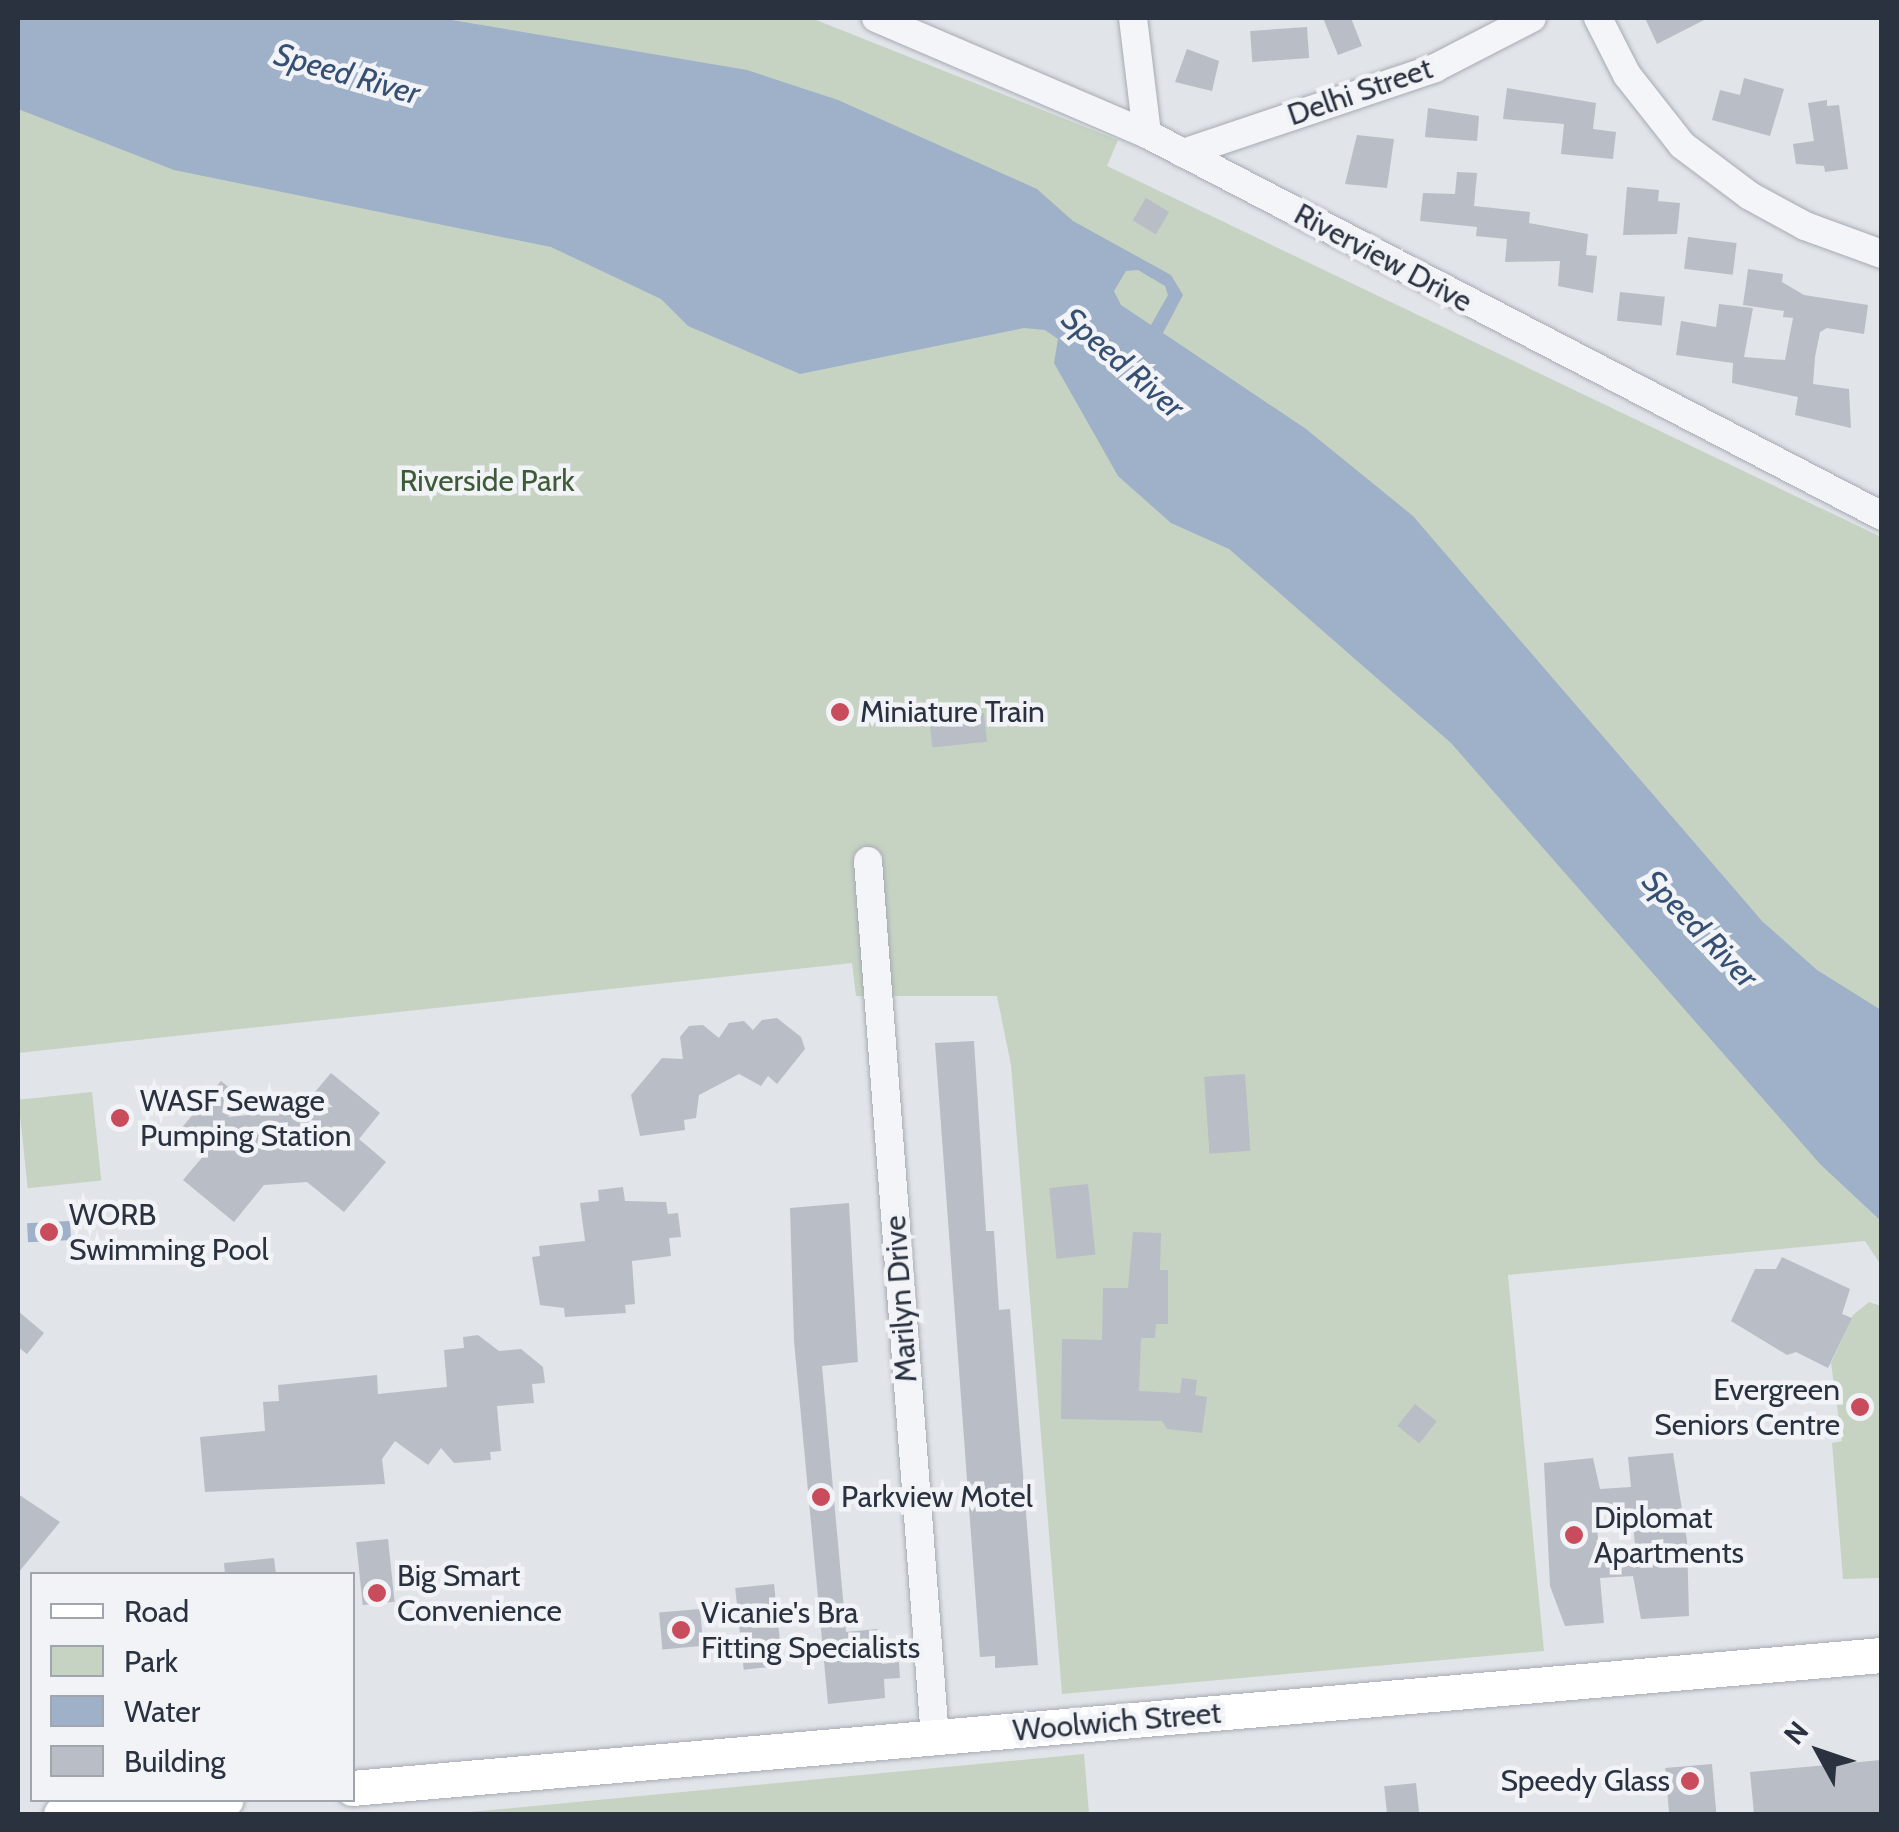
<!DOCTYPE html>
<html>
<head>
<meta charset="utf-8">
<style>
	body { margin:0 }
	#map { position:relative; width:1899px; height:1832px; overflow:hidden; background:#e1e4e9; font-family:Cabin,sans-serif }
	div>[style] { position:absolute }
	.green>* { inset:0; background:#c6d3c3; transform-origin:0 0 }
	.water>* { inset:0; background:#9eb1c8; transform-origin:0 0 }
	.building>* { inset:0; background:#b9bdc6; transform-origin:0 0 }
	.roads { filter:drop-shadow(0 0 2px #a6abb3) drop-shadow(0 0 2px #a6abb3) }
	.minor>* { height:28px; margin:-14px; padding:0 14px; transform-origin:14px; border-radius:14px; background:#f4f5f8 }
	.major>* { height:35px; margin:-17.5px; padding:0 17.5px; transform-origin:17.5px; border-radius:17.5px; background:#fff }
	.dots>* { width:28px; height:28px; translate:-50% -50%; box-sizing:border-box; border:5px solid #f1f3f7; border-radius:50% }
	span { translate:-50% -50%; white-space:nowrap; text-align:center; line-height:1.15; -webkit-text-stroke:9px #f1f3f7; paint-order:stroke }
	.street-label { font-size:30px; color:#2a3240 }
	.park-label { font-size:30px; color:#3e5b38 }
	.poi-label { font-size:30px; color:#2a3240 }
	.left { translate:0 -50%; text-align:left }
	.right { translate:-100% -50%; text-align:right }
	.water-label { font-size:32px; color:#365073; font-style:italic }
	.frame { position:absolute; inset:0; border:20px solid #2a3240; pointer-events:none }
	.legend { position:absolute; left:30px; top:1572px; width:325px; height:230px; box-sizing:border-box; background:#f1f3f7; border:2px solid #a1a6ae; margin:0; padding:12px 18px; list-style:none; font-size:30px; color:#2a3240 }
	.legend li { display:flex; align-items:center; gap:20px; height:50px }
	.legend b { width:50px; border:2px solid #a1a6ae }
	.north { position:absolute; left:1769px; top:1702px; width:100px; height:100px; -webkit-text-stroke:8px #f1f3f7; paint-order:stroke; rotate:310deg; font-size:28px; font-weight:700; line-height:40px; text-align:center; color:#2a3240 }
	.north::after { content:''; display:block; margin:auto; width:35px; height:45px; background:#2a3240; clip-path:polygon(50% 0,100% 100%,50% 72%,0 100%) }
</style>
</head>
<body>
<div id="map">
	<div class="green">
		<div style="clip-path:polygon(18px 18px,811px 18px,1118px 140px,1107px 166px,1881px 537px,1881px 1265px,1865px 1241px,1508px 1275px,1544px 1651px,1062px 1694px,1011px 1065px,997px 996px,856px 996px,852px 963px,18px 1053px)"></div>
		<div style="left:92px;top:1092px;width:89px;height:74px;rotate:84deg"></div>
		<div style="clip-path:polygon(1869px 1302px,1881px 1306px,1881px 1578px,1843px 1579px,1832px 1443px,1842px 1441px,1831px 1363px,1853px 1315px)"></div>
		<div style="clip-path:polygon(1084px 1754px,1089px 1814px,449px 1814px)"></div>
	</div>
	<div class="water">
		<div style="clip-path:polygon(evenodd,18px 18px,440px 18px,747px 70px,838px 100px,1037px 189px,1073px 221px,1171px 275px,1183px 295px,1163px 333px,1306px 429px,1413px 516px,1762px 921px,1817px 970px,1881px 1010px,1881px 1221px,1820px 1164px,1451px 743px,1229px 549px,1171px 523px,1118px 476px,1054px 363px,1058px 339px,1045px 330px,1024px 328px,800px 374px,688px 326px,661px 299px,551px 247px,174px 170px,18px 109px,18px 18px,1138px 270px,1165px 286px,1168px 295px,1151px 325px,1121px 305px,1114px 291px,1126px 271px,1138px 270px)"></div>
		<div style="left:70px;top:1221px;width:19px;height:43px;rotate:87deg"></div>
	</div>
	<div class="building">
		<div style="clip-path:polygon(1323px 18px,1351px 18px,1362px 46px,1338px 55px)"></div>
		<div style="clip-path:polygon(1645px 18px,1708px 18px,1657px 44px)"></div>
		<div style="left:1307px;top:27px;width:31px;height:57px;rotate:86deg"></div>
		<div style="clip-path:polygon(1187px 49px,1219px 61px,1212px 91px,1175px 82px)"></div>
		<div style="clip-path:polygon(1744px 78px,1784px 89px,1770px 136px,1712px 120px,1720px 90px,1740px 95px)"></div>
		<div style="clip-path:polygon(1507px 88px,1596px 103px,1593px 129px,1616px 132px,1613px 159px,1561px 154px,1564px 124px,1503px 119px)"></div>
		<div style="clip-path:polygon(1827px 100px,1827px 106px,1839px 105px,1848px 169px,1825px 172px,1824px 166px,1796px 164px,1793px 144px,1814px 141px,1808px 103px)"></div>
		<div style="clip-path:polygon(1428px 108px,1479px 116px,1477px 141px,1425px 137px)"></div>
		<div style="clip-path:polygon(1357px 135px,1394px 139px,1387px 188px,1345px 184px)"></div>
		<div style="clip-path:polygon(1457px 172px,1477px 173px,1474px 206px,1530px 212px,1529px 223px,1588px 234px,1586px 255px,1597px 256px,1593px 293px,1558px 286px,1560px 261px,1505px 262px,1507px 239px,1476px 236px,1477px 227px,1420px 221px,1423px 193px,1455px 194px)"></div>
		<div style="clip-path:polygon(1627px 187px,1659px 190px,1658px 201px,1680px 203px,1677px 234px,1623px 235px)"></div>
		<div style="left:1146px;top:198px;width:27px;height:26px;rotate:31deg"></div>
		<div style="left:1688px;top:237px;width:49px;height:32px;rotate:7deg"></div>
		<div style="clip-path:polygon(1748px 269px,1783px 274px,1782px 282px,1804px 295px,1868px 305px,1864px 334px,1827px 328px,1820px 332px,1815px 357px,1813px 384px,1849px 389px,1851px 428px,1795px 415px,1798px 397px,1732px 383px,1733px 363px,1676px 355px,1681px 321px,1716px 327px,1719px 304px,1753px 308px,1744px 357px,1785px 360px,1793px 318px,1783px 317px,1784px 311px,1743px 305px)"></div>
		<div style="left:1620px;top:292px;width:45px;height:29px;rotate:6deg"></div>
		<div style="left:984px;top:713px;width:29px;height:55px;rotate:84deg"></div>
		<div style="clip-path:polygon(777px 1018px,801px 1037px,805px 1049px,777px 1084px,768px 1076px,761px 1086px,739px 1074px,699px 1095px,696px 1118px,684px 1120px,685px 1130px,640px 1136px,631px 1095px,662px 1058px,683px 1059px,680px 1037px,689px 1026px,703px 1025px,719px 1038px,729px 1023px,744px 1021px,753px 1030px,762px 1020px)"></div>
		<div style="clip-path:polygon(974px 1041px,986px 1231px,994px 1231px,999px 1310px,1010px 1309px,1038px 1665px,995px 1668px,995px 1656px,980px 1657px,935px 1043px)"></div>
		<div style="clip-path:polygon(331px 1073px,380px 1113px,359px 1139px,386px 1162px,344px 1212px,307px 1182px,264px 1185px,234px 1222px,183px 1180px,206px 1153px,179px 1131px,221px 1081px,243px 1099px,228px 1117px,333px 1107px,315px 1092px)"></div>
		<div style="left:1245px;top:1074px;width:77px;height:41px;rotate:86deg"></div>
		<div style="left:1088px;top:1184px;width:71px;height:39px;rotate:84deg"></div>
		<div style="clip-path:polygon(623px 1187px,625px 1201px,666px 1202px,668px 1214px,678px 1213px,681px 1237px,669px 1238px,671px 1256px,632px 1261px,635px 1304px,625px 1305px,626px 1313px,565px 1317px,564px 1308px,540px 1305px,532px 1257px,540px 1256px,539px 1246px,585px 1241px,580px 1203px,599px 1201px,598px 1190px)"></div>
		<div style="clip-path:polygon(849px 1203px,858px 1362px,822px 1366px,846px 1632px,877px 1629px,882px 1664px,899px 1662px,900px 1678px,884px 1679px,885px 1698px,828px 1704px,794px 1341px,790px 1208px)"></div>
		<div style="clip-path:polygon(1133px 1232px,1161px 1233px,1160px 1270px,1168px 1270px,1168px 1324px,1156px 1324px,1155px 1338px,1141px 1338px,1139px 1391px,1180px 1393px,1182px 1378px,1197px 1380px,1195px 1395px,1207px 1397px,1202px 1433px,1167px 1429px,1162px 1421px,1061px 1419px,1062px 1339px,1102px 1340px,1103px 1288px,1128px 1288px)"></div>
		<div style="clip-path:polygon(1782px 1257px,1850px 1289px,1842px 1314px,1852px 1318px,1828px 1368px,1796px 1352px,1787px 1355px,1731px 1321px,1755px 1269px,1776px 1269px)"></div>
		<div style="clip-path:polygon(18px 1311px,44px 1333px,27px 1354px,18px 1347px)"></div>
		<div style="clip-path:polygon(478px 1335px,499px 1351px,521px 1349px,543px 1367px,545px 1383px,532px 1384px,534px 1403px,497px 1406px,501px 1451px,490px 1452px,491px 1460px,454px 1463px,441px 1448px,428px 1465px,395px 1441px,382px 1459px,385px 1484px,205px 1492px,200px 1437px,265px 1431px,263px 1402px,279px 1401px,278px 1385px,377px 1375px,378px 1394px,447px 1387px,444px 1350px,464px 1348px,463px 1337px)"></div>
		<div style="left:1415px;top:1404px;width:28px;height:28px;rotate:39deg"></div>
		<div style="clip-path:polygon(evenodd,1673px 1453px,1687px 1541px,1689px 1616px,1641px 1619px,1633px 1576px,1600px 1578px,1604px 1623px,1565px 1626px,1550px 1586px,1544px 1463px,1593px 1458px,1600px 1489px,1631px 1487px,1628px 1457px,1673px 1453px,1632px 1511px,1635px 1546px,1599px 1550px,1596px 1513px,1632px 1511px)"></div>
		<div style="clip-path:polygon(18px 1494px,60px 1522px,18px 1573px)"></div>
		<div style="left:388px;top:1539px;width:63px;height:32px;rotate:84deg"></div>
		<div style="clip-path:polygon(274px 1558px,276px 1574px,225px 1574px,224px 1563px)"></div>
		<div style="left:774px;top:1584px;width:82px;height:39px;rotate:84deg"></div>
		<div style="left:700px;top:1609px;width:37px;height:41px;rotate:85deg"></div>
		<div style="clip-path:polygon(1881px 1760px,1882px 1814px,1754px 1814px,1750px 1772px)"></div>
		<div style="left:1712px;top:1764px;width:50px;height:47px;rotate:85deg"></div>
		<div style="left:1416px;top:1783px;width:31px;height:32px;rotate:84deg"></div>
	</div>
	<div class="roads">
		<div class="minor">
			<div style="left:876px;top:18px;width:295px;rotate:23.2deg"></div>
			<div style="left:1147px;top:134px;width:828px;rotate:27.46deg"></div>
			<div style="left:1133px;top:18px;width:117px;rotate:83.1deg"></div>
			<div style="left:1598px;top:18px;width:64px;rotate:63deg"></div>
			<div style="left:1627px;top:75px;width:89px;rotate:51.8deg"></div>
			<div style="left:1682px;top:145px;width:85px;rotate:36.9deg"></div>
			<div style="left:1750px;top:196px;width:63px;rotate:28.6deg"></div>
			<div style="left:1805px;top:226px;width:82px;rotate:20deg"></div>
			<div style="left:1183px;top:153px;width:266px;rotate:-18.6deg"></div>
			<div style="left:1435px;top:68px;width:109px;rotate:-27.3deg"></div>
			<div style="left:868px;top:861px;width:879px;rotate:85.63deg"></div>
		</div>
		<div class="major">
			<div style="left:352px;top:1788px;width:1536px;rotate:-4.97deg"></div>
			<div style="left:61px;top:1814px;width:165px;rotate:-4.9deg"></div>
		</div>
	</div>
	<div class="dots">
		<div style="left:840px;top:712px;background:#c84c5c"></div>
		<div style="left:120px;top:1118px;background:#c84c5c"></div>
		<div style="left:49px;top:1232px;background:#c84c5c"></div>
		<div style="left:1860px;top:1407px;background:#c84c5c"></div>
		<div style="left:821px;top:1497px;background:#c84c5c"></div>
		<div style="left:1574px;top:1535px;background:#c84c5c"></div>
		<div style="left:377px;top:1593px;background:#c84c5c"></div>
		<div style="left:681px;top:1630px;background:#c84c5c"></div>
		<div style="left:1690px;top:1781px;background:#c84c5c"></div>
	</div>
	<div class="street-label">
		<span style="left:1360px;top:92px;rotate:-19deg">Delhi Street</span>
		<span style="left:1383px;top:258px;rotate:28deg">Riverview Drive</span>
		<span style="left:901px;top:1299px;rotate:-94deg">Marilyn Drive</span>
		<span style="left:1117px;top:1722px;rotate:-5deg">Woolwich Street</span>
	</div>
	<div class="park-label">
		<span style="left:487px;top:481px">Riverside Park</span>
	</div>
	<div class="poi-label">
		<span class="left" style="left:860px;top:712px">Miniature Train</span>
		<span class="left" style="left:140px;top:1118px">WASF Sewage<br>Pumping Station</span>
		<span class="left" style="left:69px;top:1232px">WORB<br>Swimming Pool</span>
		<span class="right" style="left:1840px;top:1407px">Evergreen<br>Seniors Centre</span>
		<span class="left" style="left:841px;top:1497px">Parkview Motel</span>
		<span class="left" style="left:1594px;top:1535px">Diplomat<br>Apartments</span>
		<span class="left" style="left:397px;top:1593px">Big Smart<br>Convenience</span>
		<span class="left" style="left:701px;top:1630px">Vicanie's Bra<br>Fitting Specialists</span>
		<span class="right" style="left:1670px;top:1781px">Speedy Glass</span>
	</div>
	<div class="water-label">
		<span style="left:347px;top:74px;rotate:16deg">Speed River</span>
		<span style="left:1123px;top:363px;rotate:41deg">Speed River</span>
		<span style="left:1700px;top:929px;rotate:46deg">Speed River</span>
	</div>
	<div class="frame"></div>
	<ul class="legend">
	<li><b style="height:12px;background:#fff"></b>Road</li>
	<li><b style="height:28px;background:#c6d3c3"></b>Park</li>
	<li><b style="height:28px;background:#9eb1c8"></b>Water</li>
	<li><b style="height:28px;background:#b9bdc6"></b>Building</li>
	</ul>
	<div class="north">N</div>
</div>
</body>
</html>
